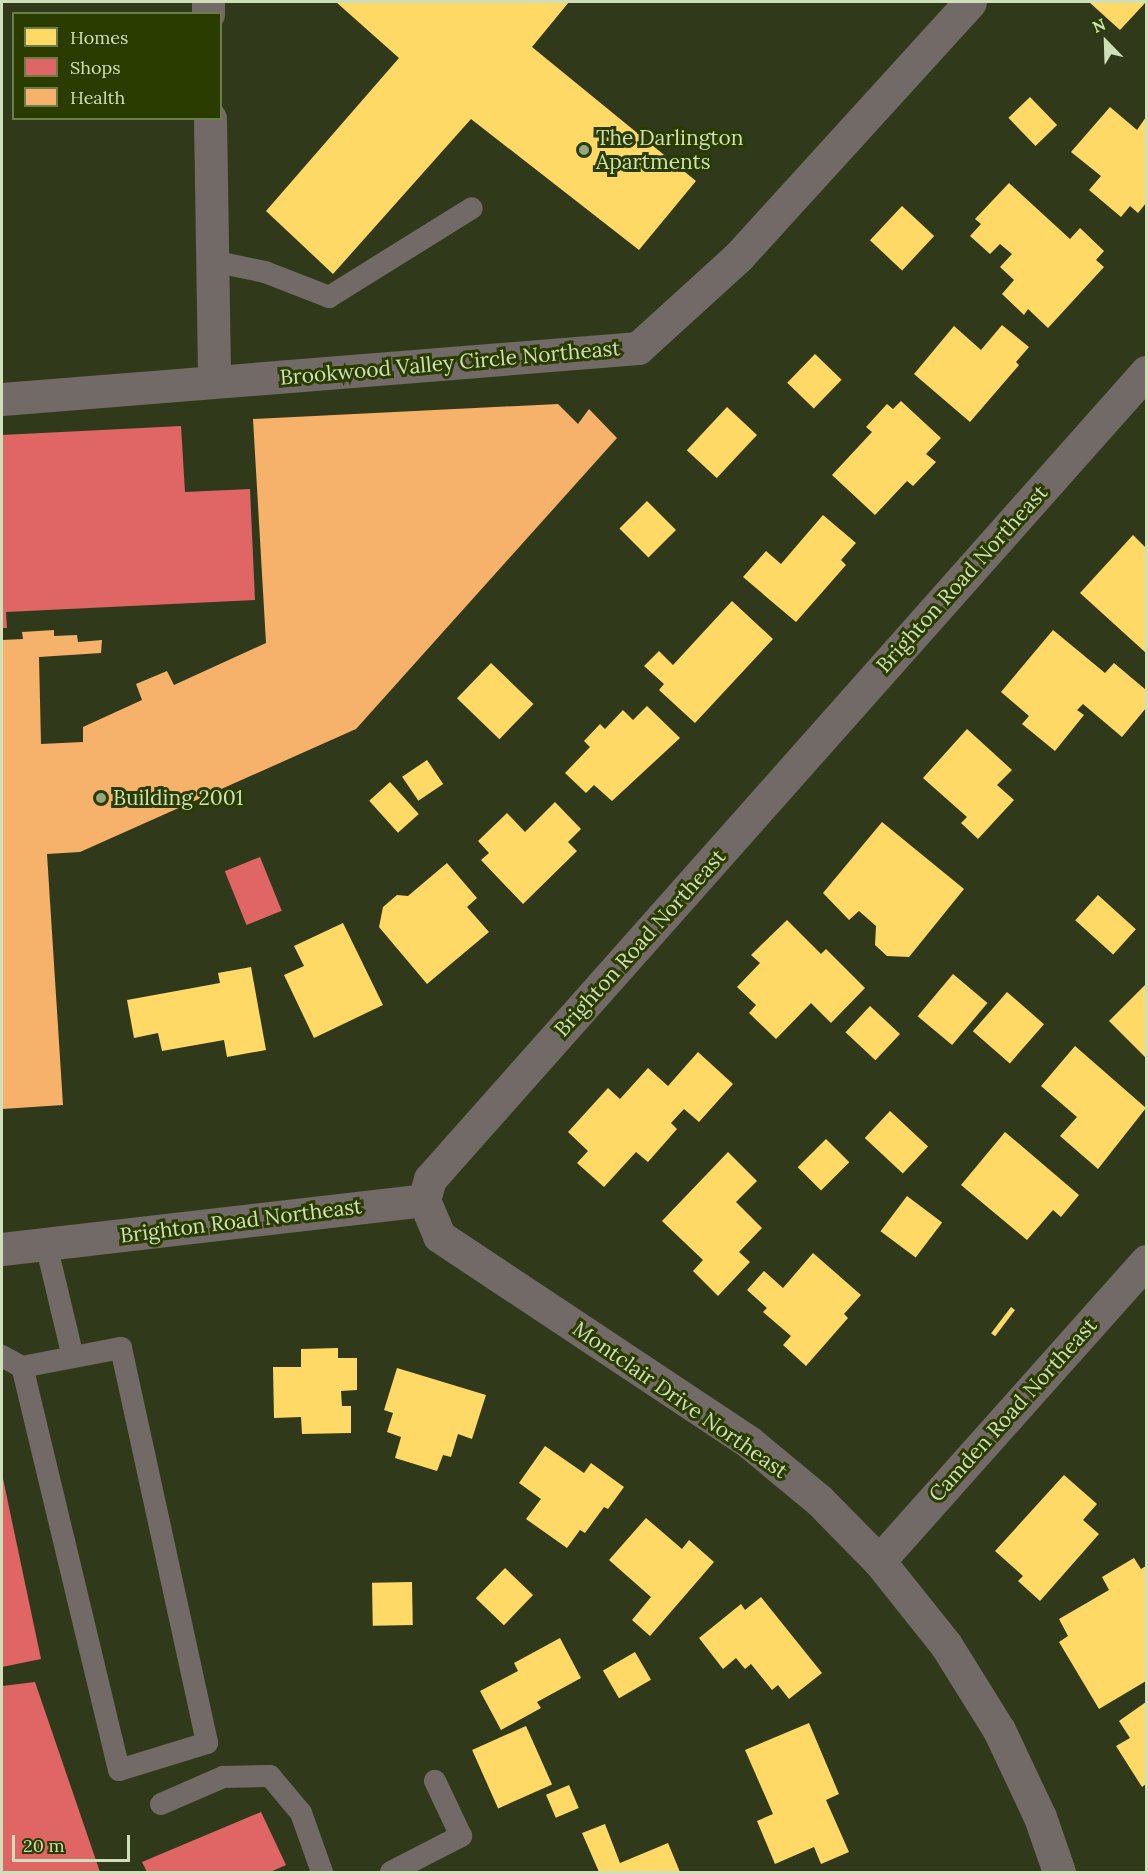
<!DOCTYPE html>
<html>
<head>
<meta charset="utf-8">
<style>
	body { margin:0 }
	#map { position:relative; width:1148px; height:1874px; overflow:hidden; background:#303a1a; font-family:Lora,serif }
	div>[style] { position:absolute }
	.homes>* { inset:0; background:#ffd966; transform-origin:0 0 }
	.shops>* { inset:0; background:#e06666; transform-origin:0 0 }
	.health>* { inset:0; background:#f6b26b }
	.service>* { height:22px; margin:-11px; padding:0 11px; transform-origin:11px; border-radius:11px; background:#726a66 }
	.minor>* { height:33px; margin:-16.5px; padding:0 16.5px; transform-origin:16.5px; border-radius:16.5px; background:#726a66 }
	.dots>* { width:16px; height:16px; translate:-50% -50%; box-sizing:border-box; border:3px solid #2a3c00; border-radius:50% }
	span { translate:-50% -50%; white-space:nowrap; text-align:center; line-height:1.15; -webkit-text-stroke:6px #2a3c00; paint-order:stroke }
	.poi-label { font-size:21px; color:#cfdfba }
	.left { translate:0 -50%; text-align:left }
	.street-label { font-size:21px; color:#cfdfba }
	.frame { position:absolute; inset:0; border:3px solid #cfdfba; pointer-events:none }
	.legend { position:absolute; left:12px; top:12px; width:210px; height:108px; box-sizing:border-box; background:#2a3c00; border:2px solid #6c7d4a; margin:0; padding:8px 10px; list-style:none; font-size:18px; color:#cfdfba }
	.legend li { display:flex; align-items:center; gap:12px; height:30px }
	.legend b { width:30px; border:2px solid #6c7d4a }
	.north { position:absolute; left:1076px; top:12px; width:60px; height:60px; -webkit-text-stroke:4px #2a3c00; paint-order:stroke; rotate:337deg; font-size:16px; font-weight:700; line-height:24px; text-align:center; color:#cfdfba }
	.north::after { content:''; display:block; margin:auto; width:21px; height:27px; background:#cfdfba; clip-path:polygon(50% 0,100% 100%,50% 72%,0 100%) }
	.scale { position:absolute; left:12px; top:1835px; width:118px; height:27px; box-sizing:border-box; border:3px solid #cfdfba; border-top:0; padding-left:8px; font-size:18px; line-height:21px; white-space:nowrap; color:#cfdfba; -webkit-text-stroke:4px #2a3c00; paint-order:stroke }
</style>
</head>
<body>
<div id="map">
	<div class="homes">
		<div style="clip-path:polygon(336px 2px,569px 2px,532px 47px,696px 181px,639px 250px,471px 119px,333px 274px,266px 211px,399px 58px)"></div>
		<div style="clip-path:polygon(1089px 2px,1146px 2px,1120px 30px)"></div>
		<div style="left:1030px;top:97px;width:39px;height:30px;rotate:46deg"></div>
		<div style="clip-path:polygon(1110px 107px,1137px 130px,1146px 117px,1146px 203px,1138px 213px,1130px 206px,1121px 217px,1089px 190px,1101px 176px,1071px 152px)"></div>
		<div style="clip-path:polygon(1009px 183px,1070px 239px,1080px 228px,1104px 251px,1096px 260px,1104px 267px,1048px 328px,1028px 309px,1024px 315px,1002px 294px,1014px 280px,1000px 267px,1012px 254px,1000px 244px,990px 254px,970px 236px,981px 224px,975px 219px)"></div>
		<div style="left:902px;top:206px;width:44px;height:47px;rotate:43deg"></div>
		<div style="clip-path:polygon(1002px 325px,1029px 347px,1016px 362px,1019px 365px,970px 422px,914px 374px,954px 326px,981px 350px)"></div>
		<div style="left:815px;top:354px;width:37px;height:40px;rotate:44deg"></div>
		<div style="clip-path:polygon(901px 401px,941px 438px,926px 454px,936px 462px,913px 486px,907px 481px,875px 515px,832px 475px,872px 432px,866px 427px,887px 404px,893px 409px)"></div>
		<div style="left:727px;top:407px;width:41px;height:59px;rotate:43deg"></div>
		<div style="left:647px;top:501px;width:41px;height:39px;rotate:45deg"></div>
		<div style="clip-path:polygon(823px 515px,856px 543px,841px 560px,846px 565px,796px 622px,743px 577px,766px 551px,781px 564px)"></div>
		<div style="clip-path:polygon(1133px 535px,1146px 548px,1146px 653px,1080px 593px)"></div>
		<div style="clip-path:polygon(732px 601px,773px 639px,695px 723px,659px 690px,664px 684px,644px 666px,659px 651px,673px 665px)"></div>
		<div style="clip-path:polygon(1053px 630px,1105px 673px,1114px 663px,1146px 690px,1146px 708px,1122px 737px,1083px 704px,1077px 710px,1084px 715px,1055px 751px,1022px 724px,1029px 716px,1001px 692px)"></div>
		<div style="left:491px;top:663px;width:59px;height:49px;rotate:44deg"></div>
		<div style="clip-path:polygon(647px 706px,680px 738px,612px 801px,594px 785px,586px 793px,565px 773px,590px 747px,584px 741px,600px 724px,605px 729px,623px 710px,633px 720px)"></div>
		<div style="clip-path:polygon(967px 729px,1012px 770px,997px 785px,1014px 800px,978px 839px,961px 823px,967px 817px,923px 778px)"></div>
		<div style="left:427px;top:760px;width:29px;height:30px;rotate:56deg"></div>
		<div style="left:390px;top:782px;width:43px;height:28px;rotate:48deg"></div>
		<div style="clip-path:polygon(555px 802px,581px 829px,568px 842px,577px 851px,523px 904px,481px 860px,489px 853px,478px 841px,507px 813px,525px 832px)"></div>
		<div style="clip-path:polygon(882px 822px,964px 889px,909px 957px,887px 956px,875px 945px,876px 926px,859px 911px,849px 920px,823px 893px)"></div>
		<div style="clip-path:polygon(447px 863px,477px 898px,467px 907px,489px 932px,427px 984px,379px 927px,383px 907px,397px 895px,408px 896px)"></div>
		<div style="left:1098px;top:895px;width:51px;height:34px;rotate:42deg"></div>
		<div style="clip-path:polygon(787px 920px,821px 954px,826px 949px,865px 988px,831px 1023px,811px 1003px,776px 1039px,749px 1013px,756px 1005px,737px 987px,760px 963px,751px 955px)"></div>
		<div style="clip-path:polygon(343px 923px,383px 1005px,314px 1038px,284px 975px,304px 966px,294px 946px)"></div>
		<div style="clip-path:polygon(251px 967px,266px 1050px,227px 1057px,224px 1040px,162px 1051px,158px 1033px,134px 1038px,127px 1000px,220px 983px,218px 973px)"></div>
		<div style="left:953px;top:974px;width:45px;height:55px;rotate:40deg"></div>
		<div style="clip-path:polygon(1146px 984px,1146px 1058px,1109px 1021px)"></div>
		<div style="left:1007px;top:992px;width:49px;height:52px;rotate:41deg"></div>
		<div style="left:870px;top:1006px;width:41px;height:36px;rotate:43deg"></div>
		<div style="clip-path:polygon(1075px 1046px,1146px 1108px,1098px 1169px,1060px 1136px,1077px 1117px,1041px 1086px)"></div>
		<div style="clip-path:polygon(698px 1052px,733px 1084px,699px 1122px,684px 1109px,671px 1123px,677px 1129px,648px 1162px,636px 1152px,604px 1187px,577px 1163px,588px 1151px,568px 1132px,608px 1088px,620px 1099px,648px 1068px,668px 1086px)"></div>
		<div style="left:890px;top:1111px;width:52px;height:37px;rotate:43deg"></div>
		<div style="clip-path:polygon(1005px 1132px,1079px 1195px,1061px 1217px,1053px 1210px,1027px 1240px,961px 1185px)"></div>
		<div style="left:826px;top:1139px;width:33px;height:40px;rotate:45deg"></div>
		<div style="clip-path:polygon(728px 1152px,757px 1181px,736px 1202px,762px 1228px,739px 1252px,750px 1262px,718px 1296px,693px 1271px,703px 1260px,662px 1221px)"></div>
		<div style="left:907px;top:1196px;width:44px;height:44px;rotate:37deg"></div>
		<div style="clip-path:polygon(813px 1253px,861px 1295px,844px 1314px,848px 1318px,806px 1366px,783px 1345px,791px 1336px,763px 1312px,767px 1308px,747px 1290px,764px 1271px,783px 1288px)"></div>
		<div style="left:1011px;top:1307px;width:5px;height:33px;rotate:37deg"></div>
		<div style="clip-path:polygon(338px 1348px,338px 1358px,357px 1358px,357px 1390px,341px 1391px,342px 1406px,351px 1406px,351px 1433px,302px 1434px,301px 1417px,274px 1418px,273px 1367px,301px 1367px,301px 1349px)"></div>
		<div style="clip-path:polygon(397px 1368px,486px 1395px,472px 1439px,458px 1434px,451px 1457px,443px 1455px,437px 1471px,395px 1458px,401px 1437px,387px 1432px,393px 1413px,384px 1410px)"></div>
		<div style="clip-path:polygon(545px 1446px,584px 1473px,591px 1463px,624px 1487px,608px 1509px,604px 1507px,585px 1533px,580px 1530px,567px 1548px,526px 1519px,541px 1499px,519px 1483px)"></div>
		<div style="clip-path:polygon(1064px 1475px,1097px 1504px,1083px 1520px,1099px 1534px,1040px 1601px,1018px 1581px,1023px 1576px,995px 1551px)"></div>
		<div style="clip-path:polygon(646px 1518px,682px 1549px,689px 1540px,714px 1562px,650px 1636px,632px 1620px,651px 1597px,609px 1560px)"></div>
		<div style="clip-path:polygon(1134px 1558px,1141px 1569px,1146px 1566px,1146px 1681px,1099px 1709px,1059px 1642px,1068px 1636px,1059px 1619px,1109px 1590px,1102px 1577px)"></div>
		<div style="left:505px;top:1568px;width:39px;height:42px;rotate:44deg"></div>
		<div style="left:412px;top:1582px;width:43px;height:40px;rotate:89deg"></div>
		<div style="clip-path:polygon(761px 1597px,822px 1673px,789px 1699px,778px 1685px,772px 1690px,751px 1664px,745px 1669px,736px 1658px,723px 1669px,699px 1638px,741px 1604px,745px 1610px)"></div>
		<div style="clip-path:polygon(560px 1638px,581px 1678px,537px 1702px,541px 1708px,501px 1730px,480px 1691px,518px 1671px,514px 1663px)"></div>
		<div style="left:635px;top:1652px;width:32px;height:37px;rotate:60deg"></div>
		<div style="clip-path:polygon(1146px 1702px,1146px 1784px,1142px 1787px,1116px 1746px,1130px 1738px,1119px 1721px)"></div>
		<div style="clip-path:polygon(809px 1723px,839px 1794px,826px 1800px,849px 1852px,821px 1864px,814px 1847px,775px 1864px,757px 1821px,773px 1814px,745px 1750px)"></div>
		<div style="left:526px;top:1726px;width:64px;height:59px;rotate:66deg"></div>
		<div style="left:569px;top:1785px;width:25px;height:25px;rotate:67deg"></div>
		<div style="clip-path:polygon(605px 1824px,620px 1863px,668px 1843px,680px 1872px,599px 1872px,582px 1833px)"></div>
	</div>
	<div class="shops">
		<div style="clip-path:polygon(181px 426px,185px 492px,250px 489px,255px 600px,6px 612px,7px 628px,2px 628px,2px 435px)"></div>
		<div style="left:260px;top:857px;width:58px;height:38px;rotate:68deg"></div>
		<div style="clip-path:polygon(2px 1474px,41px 1659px,2px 1667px)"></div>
		<div style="clip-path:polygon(35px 1682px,100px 1872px,2px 1872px,2px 1686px)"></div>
		<div style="clip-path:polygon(261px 1812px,286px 1865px,270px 1872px,147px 1872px,142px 1862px)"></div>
	</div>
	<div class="health">
		<div style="clip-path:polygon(558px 404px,578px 424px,589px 409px,617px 438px,356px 729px,80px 852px,47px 854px,63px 1105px,2px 1109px,2px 640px,23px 639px,22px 632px,54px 630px,54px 636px,77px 635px,78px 642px,102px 640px,101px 653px,39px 657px,41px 744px,83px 742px,83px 727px,142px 700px,136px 684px,167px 671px,174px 685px,266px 643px,253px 419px)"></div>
	</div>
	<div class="service">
		<div style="left:212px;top:261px;width:54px;rotate:11.7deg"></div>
		<div style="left:265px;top:272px;width:69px;rotate:21.3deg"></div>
		<div style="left:329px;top:297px;width:168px;rotate:-31.9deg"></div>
		<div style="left:46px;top:1244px;width:116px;rotate:76.6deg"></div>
		<div style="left:121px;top:1348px;width:404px;rotate:77.7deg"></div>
		<div style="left:207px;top:1743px;width:92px;rotate:162.9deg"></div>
		<div style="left:119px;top:1770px;width:415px;rotate:-103.5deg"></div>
		<div style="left:22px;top:1367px;width:101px;rotate:-10.9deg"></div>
		<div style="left:2px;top:1356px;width:23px;rotate:29deg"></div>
		<div style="left:161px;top:1804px;width:68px;rotate:-23.5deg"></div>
		<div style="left:223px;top:1777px;width:47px;rotate:-1.2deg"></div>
		<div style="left:270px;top:1776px;width:48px;rotate:50deg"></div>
		<div style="left:301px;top:1813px;width:63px;rotate:70.4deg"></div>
		<div style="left:391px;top:1872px;width:79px;rotate:-27.2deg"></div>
		<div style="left:461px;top:1836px;width:61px;rotate:-115.3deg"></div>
	</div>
	<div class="minor">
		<div style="left:208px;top:2px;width:12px;rotate:90deg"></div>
		<div style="left:210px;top:118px;width:263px;rotate:89.1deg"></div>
		<div style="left:2px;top:399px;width:638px;rotate:-4.58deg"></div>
		<div style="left:638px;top:348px;width:137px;rotate:-42.3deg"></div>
		<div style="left:739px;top:256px;width:343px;rotate:-47.7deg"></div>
		<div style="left:424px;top:1200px;width:39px;rotate:67deg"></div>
		<div style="left:439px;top:1236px;width:374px;rotate:33.6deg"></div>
		<div style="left:750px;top:1443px;width:89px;rotate:39.6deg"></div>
		<div style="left:819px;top:1500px;width:86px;rotate:45.5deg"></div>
		<div style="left:879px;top:1561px;width:107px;rotate:51.4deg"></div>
		<div style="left:946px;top:1645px;width:100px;rotate:58.1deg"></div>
		<div style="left:999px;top:1730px;width:96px;rotate:64.8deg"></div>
		<div style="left:1040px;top:1817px;width:58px;rotate:70.9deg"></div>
		<div style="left:2px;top:1249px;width:425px;rotate:-6.6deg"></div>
		<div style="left:424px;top:1200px;width:22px;rotate:-74deg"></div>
		<div style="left:430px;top:1179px;width:1079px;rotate:-48.42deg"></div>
		<div style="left:879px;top:1561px;width:402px;rotate:-48.3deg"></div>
	</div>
	<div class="dots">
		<div style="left:584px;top:150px;background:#97a582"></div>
		<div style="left:101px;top:798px;background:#97a582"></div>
	</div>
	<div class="poi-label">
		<span class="left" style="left:596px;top:150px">The Darlington<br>Apartments</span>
		<span class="left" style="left:113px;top:798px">Building 2001</span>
	</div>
	<div class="street-label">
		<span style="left:450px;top:363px;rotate:-5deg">Brookwood Valley Circle Northeast</span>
		<span style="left:962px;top:579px;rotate:-48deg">Brighton Road Northeast</span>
		<span style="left:640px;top:943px;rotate:-48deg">Brighton Road Northeast</span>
		<span style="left:241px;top:1221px;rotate:-7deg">Brighton Road Northeast</span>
		<span style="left:680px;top:1400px;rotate:35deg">Montclair Drive Northeast</span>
		<span style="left:1013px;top:1410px;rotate:-48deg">Camden Road Northeast</span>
	</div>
	<div class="frame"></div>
	<ul class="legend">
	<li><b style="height:16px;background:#ffd966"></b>Homes</li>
	<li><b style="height:16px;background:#e06666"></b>Shops</li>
	<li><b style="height:16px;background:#f6b26b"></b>Health</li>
	</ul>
	<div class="north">N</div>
	<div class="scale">20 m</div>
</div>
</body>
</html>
